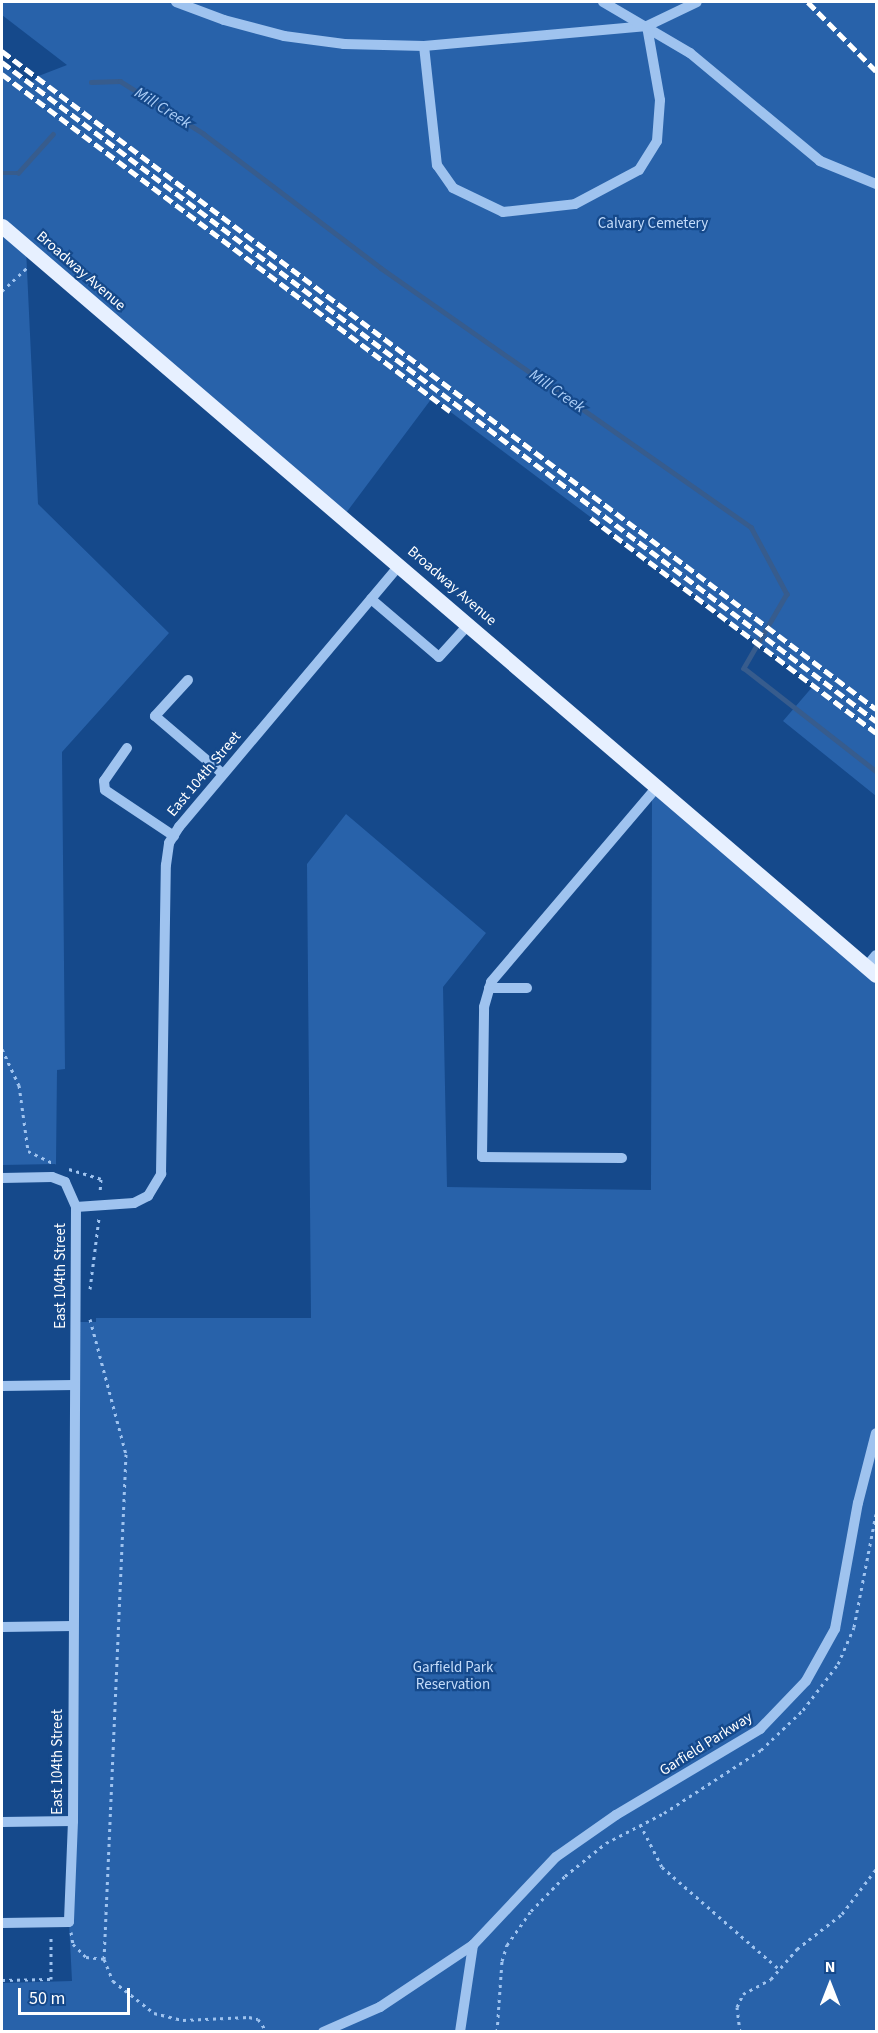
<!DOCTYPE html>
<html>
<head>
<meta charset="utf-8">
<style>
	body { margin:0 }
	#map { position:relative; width:878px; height:2033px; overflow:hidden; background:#15498b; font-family:"Source Sans 3",sans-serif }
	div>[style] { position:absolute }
	.green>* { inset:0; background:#2862aa }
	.stream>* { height:4.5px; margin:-2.25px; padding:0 2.25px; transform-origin:2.25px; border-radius:2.25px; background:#375c8d }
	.path>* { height:3px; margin-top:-1.5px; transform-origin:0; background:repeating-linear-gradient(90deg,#9fc3ef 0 3px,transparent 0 7.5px) }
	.minor>* { height:10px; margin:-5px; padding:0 5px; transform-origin:5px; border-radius:5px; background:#9fc3ef }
	.major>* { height:15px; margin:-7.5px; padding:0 7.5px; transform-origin:7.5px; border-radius:7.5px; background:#e7f0ff }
	.rail>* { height:4.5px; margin-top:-2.25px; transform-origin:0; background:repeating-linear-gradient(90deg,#fff 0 10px,transparent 0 14.5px) }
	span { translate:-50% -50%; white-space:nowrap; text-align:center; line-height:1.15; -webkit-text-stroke:4.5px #15498b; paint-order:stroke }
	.park-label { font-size:15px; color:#c5ddfb }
	.street-label { font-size:15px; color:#fff }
	.water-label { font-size:16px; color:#aacdf7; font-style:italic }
	.frame { position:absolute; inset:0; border:3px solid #fff; pointer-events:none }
	.north { position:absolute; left:800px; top:1955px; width:60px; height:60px; -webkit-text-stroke:4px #15498b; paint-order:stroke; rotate:0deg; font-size:16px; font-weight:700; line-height:24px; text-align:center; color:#fff }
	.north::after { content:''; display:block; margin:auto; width:21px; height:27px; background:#fff; clip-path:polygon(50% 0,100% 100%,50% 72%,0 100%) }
	.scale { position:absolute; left:18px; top:1988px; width:112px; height:27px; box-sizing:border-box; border:3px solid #fff; border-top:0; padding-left:8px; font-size:18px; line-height:21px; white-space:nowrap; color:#fff; -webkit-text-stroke:4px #15498b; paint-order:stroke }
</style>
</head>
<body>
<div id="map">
	<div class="green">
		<div style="clip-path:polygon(2px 2px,876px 2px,876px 796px,783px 721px,814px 685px,432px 398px,343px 517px,26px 249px,38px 504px,169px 633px,62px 752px,65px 1069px,57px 1070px,56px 1164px,2px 1165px,2px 62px,31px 84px,36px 77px,67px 65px,2px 15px)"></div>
		<div style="clip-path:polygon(652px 785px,876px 975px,876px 2031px,2px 2031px,2px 1983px,72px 1981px,69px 1922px,76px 1322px,96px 1322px,96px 1318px,311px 1318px,307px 864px,346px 814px,486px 933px,443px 987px,447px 1187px,651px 1190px)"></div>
	</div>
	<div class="stream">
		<div style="left:91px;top:82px;width:29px;rotate:-2deg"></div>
		<div style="left:120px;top:81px;width:99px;rotate:32.2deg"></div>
		<div style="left:204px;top:134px;width:222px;rotate:37.1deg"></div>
		<div style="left:381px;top:268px;width:452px;rotate:35deg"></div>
		<div style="left:751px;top:527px;width:76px;rotate:61.8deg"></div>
		<div style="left:787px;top:594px;width:86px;rotate:120.2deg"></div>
		<div style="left:744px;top:668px;width:167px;rotate:38deg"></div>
		<div style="left:2px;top:173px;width:16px"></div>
		<div style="left:18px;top:173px;width:52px;rotate:-48.1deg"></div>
	</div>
	<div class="path">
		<div style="left:2px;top:291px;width:37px;rotate:-43deg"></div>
		<div style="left:2px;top:1049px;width:40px;rotate:65deg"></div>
		<div style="left:19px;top:1085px;width:67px;rotate:82.2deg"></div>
		<div style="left:28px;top:1151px;width:30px;rotate:26deg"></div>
		<div style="left:69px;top:1169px;width:34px;rotate:17deg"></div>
		<div style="left:101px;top:1179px;width:14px;rotate:94deg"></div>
		<div style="left:90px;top:1289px;width:72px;rotate:-82.8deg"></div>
		<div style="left:90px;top:1319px;width:140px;rotate:75.1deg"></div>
		<div style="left:126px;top:1454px;width:505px;rotate:92.49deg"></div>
		<div style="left:104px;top:1959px;width:24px;rotate:68deg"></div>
		<div style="left:113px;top:1981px;width:52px;rotate:38deg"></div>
		<div style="left:154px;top:2013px;width:30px;rotate:14deg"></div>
		<div style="left:183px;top:2020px;width:66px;rotate:-2.6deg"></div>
		<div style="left:249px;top:2017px;width:9px;rotate:13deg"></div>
		<div style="left:258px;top:2019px;width:16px;rotate:55deg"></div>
		<div style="left:640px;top:1824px;width:48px;rotate:62.9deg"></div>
		<div style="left:662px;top:1867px;width:157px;rotate:41.1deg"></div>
		<div style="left:71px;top:1932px;width:12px;rotate:81deg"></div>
		<div style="left:73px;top:1944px;width:18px;rotate:45deg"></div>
		<div style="left:86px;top:1957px;width:18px;rotate:6deg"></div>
		<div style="left:2px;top:1980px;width:49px;rotate:-1.2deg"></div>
		<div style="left:51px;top:1979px;width:44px;rotate:-90deg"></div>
		<div style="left:497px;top:2032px;width:71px;rotate:-86deg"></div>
		<div style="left:502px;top:1961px;width:17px;rotate:-73deg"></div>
		<div style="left:507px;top:1945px;width:42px;rotate:-54.8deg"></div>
		<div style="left:531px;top:1911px;width:49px;rotate:-45.8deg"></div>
		<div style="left:565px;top:1876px;width:53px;rotate:-38.8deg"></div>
		<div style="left:606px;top:1843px;width:65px;rotate:-27.3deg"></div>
		<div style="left:664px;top:1813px;width:116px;rotate:-33deg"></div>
		<div style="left:761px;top:1750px;width:58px;rotate:-43.6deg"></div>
		<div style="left:803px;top:1710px;width:58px;rotate:-52.7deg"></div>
		<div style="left:838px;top:1664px;width:40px;rotate:-66.6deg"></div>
		<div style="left:854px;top:1627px;width:115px;rotate:-79deg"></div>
		<div style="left:740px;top:2032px;width:25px;rotate:-97deg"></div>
		<div style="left:737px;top:2007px;width:14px;rotate:-65deg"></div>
		<div style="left:743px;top:1994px;width:32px;rotate:-28deg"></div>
		<div style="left:771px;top:1979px;width:40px;rotate:-49deg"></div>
		<div style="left:797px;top:1949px;width:57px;rotate:-37.9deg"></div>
		<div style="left:842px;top:1914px;width:56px;rotate:-52.9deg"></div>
	</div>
	<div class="minor">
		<div style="left:176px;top:2px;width:51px;rotate:20.6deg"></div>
		<div style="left:224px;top:20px;width:62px;rotate:14.9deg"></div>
		<div style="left:284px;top:36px;width:61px;rotate:7.6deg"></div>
		<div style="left:344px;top:44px;width:80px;rotate:1.4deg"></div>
		<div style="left:424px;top:46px;width:224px;rotate:-5.1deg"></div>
		<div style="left:647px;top:26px;width:55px;rotate:-25.6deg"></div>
		<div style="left:603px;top:2px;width:101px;rotate:30.4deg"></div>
		<div style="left:690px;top:53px;width:169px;rotate:39.7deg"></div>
		<div style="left:820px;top:161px;width:61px;rotate:22.3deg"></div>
		<div style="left:424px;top:46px;width:120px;rotate:83.8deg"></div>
		<div style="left:437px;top:165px;width:28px;rotate:55deg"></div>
		<div style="left:453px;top:188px;width:55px;rotate:25.6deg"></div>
		<div style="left:503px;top:212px;width:72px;rotate:-6.3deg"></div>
		<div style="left:575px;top:204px;width:72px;rotate:-28deg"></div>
		<div style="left:639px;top:170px;width:34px;rotate:-58deg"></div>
		<div style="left:657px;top:141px;width:41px;rotate:-85.8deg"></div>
		<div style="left:660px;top:100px;width:75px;rotate:-100deg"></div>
		<div style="left:371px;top:599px;width:89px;rotate:40.5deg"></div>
		<div style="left:439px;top:657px;width:45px;rotate:-47.7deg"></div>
		<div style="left:188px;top:680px;width:49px;rotate:132.5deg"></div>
		<div style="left:155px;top:716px;width:89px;rotate:40.5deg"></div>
		<div style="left:127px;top:748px;width:40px;rotate:124.9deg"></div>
		<div style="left:104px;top:781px;width:9px;rotate:84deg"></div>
		<div style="left:105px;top:790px;width:83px;rotate:33.7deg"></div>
		<div style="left:867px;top:966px;width:14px;rotate:-51deg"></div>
		<div style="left:489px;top:988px;width:38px"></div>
		<div style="left:622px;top:1158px;width:140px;rotate:-179.6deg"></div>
		<div style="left:482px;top:1157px;width:150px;rotate:-89.2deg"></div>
		<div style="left:484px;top:1007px;width:26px;rotate:-74deg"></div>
		<div style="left:491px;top:982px;width:257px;rotate:-49.6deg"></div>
		<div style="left:2px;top:1178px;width:50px;rotate:-1.1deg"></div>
		<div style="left:52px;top:1177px;width:14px;rotate:21deg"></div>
		<div style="left:65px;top:1182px;width:27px;rotate:66deg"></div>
		<div style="left:76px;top:1207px;width:614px;rotate:90.28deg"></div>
		<div style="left:73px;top:1821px;width:101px;rotate:92.3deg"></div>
		<div style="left:69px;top:1922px;width:67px;rotate:179.1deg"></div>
		<div style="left:76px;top:1207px;width:58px;rotate:-3.9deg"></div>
		<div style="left:134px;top:1203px;width:16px;rotate:-27deg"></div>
		<div style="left:148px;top:1196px;width:26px;rotate:-59deg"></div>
		<div style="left:161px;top:1174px;width:309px;rotate:-89.1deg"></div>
		<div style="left:166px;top:865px;width:22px;rotate:-82deg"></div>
		<div style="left:169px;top:843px;width:19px;rotate:-58deg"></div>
		<div style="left:179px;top:827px;width:343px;rotate:-49.9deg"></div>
		<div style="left:2px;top:1386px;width:73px;rotate:-0.8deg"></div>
		<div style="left:2px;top:1627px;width:71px;rotate:-0.8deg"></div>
		<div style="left:2px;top:1822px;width:71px;rotate:-0.8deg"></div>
		<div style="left:323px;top:2032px;width:62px;rotate:-23.7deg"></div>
		<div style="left:380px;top:2007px;width:112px;rotate:-33.7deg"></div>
		<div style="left:473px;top:1945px;width:121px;rotate:-46.7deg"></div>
		<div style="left:556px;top:1857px;width:73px;rotate:-35deg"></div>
		<div style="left:616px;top:1815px;width:168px;rotate:-30.8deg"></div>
		<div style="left:760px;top:1729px;width:66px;rotate:-46.2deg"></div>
		<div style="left:806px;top:1681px;width:60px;rotate:-60.9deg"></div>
		<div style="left:835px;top:1629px;width:128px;rotate:-79.7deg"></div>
		<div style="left:858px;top:1503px;width:72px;rotate:-75.6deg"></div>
		<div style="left:460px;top:2032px;width:88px;rotate:-81.5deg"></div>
	</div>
	<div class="major">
		<div style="left:2px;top:226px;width:1151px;rotate:40.6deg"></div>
	</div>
	<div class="rail">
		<div style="left:808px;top:2px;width:97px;rotate:45.4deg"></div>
		<div style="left:2px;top:51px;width:1094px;rotate:36.97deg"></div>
		<div style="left:2px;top:62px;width:1095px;rotate:37.02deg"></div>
		<div style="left:2px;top:74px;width:561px;rotate:36.95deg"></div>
		<div style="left:591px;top:518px;width:357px;rotate:37deg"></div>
	</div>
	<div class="park-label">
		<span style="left:653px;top:224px">Calvary Cemetery</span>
		<span style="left:453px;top:1676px">Garfield Park<br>Reservation</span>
	</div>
	<div class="street-label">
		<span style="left:81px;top:271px;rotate:41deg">Broadway Avenue</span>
		<span style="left:452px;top:586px;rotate:41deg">Broadway Avenue</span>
		<span style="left:204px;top:774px;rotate:-50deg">East 104th Street</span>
		<span style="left:61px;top:1276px;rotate:-90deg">East 104th Street</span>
		<span style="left:706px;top:1744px;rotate:-32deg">Garfield Parkway</span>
		<span style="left:58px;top:1762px;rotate:-90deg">East 104th Street</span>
	</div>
	<div class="water-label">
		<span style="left:163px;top:108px;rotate:32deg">Mill Creek</span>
		<span style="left:557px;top:391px;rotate:35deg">Mill Creek</span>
	</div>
	<div class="frame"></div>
	<div class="north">N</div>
	<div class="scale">50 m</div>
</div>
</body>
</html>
